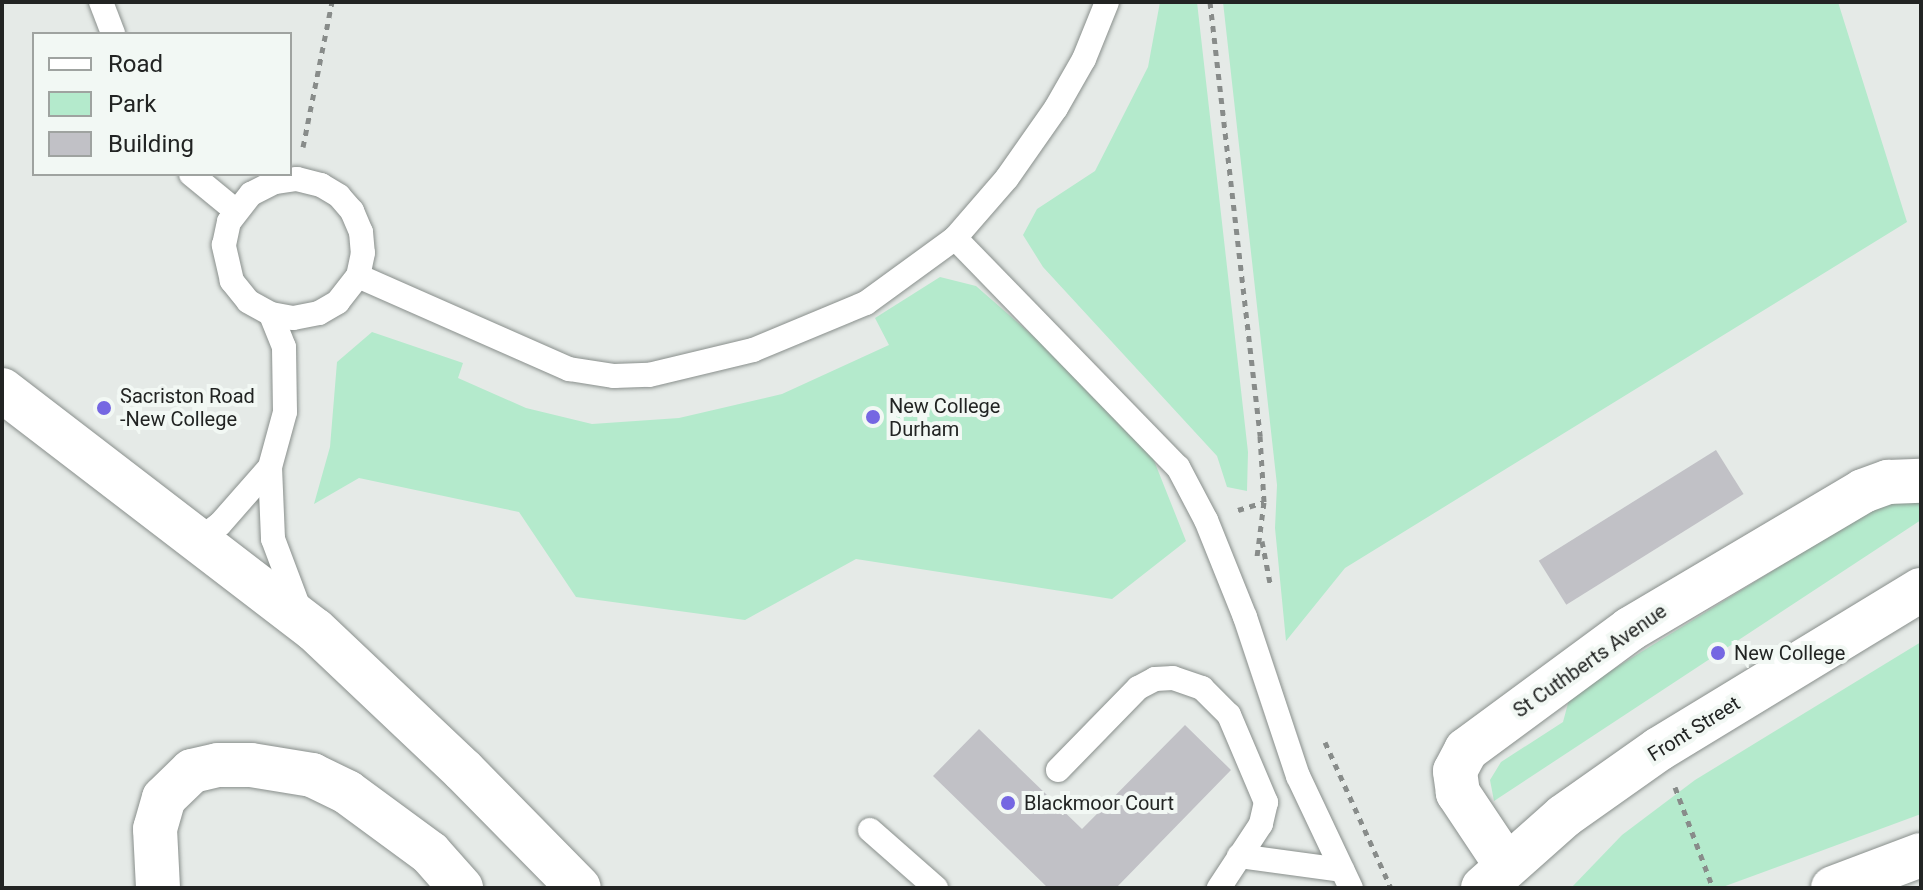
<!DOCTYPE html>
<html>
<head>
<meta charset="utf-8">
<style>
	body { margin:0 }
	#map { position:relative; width:1923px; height:890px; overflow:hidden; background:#e5eae7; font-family:Roboto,sans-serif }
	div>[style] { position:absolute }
	.green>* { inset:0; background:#b4eacc }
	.building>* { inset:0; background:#c1c1c6; transform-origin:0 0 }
	.path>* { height:5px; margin-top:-2.5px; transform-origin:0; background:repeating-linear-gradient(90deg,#888c8a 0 6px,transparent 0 12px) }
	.roads { filter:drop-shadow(0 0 2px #898f8c) drop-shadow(0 0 2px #898f8c) }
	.service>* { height:24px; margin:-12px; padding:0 12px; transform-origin:12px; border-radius:12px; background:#fff }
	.minor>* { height:44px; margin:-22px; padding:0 22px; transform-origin:22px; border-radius:22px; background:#fff }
	.tertiary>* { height:44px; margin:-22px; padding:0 22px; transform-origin:22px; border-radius:22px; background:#fff }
	.secondary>* { height:44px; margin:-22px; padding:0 22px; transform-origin:22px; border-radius:22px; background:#fff }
	.dots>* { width:22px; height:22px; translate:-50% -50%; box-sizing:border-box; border:4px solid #f2f8f4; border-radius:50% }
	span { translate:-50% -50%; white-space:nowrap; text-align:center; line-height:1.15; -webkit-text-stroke:8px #f2f8f4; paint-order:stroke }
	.poi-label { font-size:20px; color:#222423 }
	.left { translate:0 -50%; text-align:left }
	.street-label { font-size:20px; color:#222423 }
	.frame { position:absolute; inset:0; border:4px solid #222423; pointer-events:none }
	.legend { position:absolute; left:32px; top:32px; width:260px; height:144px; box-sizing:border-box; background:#f2f8f4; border:2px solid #9fa3a0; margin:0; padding:10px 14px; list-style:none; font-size:24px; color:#222423 }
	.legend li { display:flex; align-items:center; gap:16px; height:40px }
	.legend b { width:40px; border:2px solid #9fa3a0 }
</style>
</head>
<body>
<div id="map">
	<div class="green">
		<div style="clip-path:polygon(1160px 2px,1197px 2px,1248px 452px,1247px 491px,1227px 487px,1217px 456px,1043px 267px,1023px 235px,1037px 209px,1095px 171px,1148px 67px)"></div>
		<div style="clip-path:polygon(1223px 2px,1838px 2px,1907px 222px,1345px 568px,1286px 641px,1275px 528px,1277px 485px)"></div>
		<div style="clip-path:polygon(940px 277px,976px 286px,1072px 370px,1153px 458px,1186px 541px,1112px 599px,856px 559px,745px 620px,576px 597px,519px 512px,359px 478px,314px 504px,330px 447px,337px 362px,372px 332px,463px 363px,458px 378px,526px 408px,592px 424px,679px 418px,782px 394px,889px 345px,875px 318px)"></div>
		<div style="clip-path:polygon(1906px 498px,1921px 501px,1921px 520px,1494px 801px,1490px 780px,1501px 762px,1563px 722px,1570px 696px,1876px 507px)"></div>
		<div style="clip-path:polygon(1921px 642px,1921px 814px,1720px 888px,1571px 888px,1622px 835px,1695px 780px)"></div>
	</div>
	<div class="building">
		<div style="left:1716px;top:450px;width:52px;height:209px;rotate:58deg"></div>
		<div style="clip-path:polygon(1185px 725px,1231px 770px,1116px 888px,1048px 888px,933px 776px,979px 729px,1082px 829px)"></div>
	</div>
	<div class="path">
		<div style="left:1210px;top:2px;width:437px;rotate:83.4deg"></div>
		<div style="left:1260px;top:436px;width:66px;rotate:86.5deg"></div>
		<div style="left:1264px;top:502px;width:55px;rotate:97.3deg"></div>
		<div style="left:303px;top:147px;width:148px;rotate:-78.7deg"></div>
		<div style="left:1238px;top:510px;width:27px;rotate:-17deg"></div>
		<div style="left:1262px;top:541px;width:43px;rotate:79.2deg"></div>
		<div style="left:1325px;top:742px;width:160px;rotate:65.7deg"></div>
		<div style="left:1675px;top:787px;width:108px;rotate:69.4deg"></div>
	</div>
	<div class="roads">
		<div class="service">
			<div style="left:101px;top:2px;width:34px;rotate:69deg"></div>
			<div style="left:191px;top:174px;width:58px;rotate:39.4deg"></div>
			<div style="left:955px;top:238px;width:320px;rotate:45.8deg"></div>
			<div style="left:1178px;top:467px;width:60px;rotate:62.2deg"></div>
			<div style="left:1206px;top:520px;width:105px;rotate:68.1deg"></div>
			<div style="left:1245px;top:617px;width:168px;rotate:71.6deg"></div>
			<div style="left:1298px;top:776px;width:124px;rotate:64.7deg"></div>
			<div style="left:358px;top:276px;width:231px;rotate:23.8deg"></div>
			<div style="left:569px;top:369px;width:46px;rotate:8.8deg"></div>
			<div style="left:614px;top:376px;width:35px;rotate:-2deg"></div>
			<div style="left:649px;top:375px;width:107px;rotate:-13.5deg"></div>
			<div style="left:753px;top:350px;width:122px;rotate:-22.6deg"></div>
			<div style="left:866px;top:303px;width:110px;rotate:-36.1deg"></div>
			<div style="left:955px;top:238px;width:79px;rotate:-49.1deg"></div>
			<div style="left:1007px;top:178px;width:85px;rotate:-55deg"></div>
			<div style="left:1056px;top:108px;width:56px;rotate:-60.3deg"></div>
			<div style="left:1084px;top:59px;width:61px;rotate:-68deg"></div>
			<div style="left:270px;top:467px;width:57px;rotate:-74.7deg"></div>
			<div style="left:285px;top:412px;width:65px;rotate:-90.9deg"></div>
			<div style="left:284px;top:347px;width:35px;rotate:-112deg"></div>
			<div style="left:271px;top:314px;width:26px;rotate:-151deg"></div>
			<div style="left:248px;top:301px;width:26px;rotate:-129deg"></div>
			<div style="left:232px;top:281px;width:37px;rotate:-103deg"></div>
			<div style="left:224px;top:245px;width:24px;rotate:-78deg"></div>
			<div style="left:229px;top:222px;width:36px;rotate:-52deg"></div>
			<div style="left:251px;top:194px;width:27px;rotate:-27deg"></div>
			<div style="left:275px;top:182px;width:22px;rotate:-8deg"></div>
			<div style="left:297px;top:179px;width:25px;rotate:14deg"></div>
			<div style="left:321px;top:185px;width:21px;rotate:31deg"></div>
			<div style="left:339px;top:196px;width:20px;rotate:49deg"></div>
			<div style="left:352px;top:211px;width:23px;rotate:67deg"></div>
			<div style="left:361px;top:232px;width:21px;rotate:85deg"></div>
			<div style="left:363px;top:253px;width:24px;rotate:102deg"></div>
			<div style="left:358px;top:276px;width:33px;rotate:128deg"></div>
			<div style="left:338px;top:302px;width:22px;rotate:150deg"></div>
			<div style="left:319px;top:313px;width:26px;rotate:169deg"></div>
			<div style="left:293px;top:318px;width:22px;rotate:-170deg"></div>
			<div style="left:200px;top:539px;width:25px;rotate:-37deg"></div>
			<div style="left:220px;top:524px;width:76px;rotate:-48.7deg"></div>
			<div style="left:270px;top:467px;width:72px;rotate:87.6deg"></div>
			<div style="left:273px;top:539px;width:77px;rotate:69.4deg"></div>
			<div style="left:1058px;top:770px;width:115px;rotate:-45.7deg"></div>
			<div style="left:1138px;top:688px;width:19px;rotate:-28deg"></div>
			<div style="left:1155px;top:679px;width:18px;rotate:-3deg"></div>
			<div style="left:1173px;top:678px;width:31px;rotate:19deg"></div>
			<div style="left:1202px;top:688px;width:38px;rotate:45deg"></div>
			<div style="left:1229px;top:715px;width:95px;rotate:67deg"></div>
			<div style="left:1266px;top:802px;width:23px;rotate:103deg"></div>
			<div style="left:1261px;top:824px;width:77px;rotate:123.3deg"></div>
			<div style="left:870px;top:830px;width:88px;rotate:41.3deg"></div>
			<div style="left:1239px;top:856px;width:104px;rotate:7.7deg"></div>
		</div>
		<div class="minor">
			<div style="left:1506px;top:865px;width:87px;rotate:-123.7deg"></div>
			<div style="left:1458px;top:793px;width:22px;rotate:-98deg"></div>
			<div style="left:1455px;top:771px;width:24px;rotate:-62deg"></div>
			<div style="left:1466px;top:750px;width:204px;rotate:-36.4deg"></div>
			<div style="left:1630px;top:629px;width:271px;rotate:-30.6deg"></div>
			<div style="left:1863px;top:491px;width:27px;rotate:-20deg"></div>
			<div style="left:1888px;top:482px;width:33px;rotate:-2deg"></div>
			<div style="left:158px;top:888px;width:59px;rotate:-92.9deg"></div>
			<div style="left:155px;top:829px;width:32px;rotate:-74deg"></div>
			<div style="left:164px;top:798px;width:39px;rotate:-44deg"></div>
			<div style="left:192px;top:771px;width:27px;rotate:-13deg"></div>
			<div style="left:218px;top:765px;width:33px"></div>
			<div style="left:251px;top:765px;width:62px;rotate:9.3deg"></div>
			<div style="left:312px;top:775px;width:39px;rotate:26deg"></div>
			<div style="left:347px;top:792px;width:103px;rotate:36.3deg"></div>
			<div style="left:430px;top:853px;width:47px;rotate:48.5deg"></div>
		</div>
		<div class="tertiary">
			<div style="left:1483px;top:888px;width:108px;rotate:-41.6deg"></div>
			<div style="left:1564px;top:816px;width:116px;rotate:-35.2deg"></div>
			<div style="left:1659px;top:749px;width:306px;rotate:-31.3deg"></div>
			<div style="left:1833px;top:888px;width:94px;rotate:-20.6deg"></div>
		</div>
		<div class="secondary">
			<div style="left:2px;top:390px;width:394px;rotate:37.5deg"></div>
			<div style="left:315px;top:630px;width:204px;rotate:43.4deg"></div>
			<div style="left:463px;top:770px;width:165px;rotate:45.5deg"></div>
		</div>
	</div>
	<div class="dots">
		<div style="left:104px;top:408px;background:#7567e2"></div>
		<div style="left:873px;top:417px;background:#7567e2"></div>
		<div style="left:1718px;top:653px;background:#7567e2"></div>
		<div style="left:1008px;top:803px;background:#7567e2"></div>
	</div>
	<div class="poi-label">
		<span class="left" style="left:120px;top:408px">Sacriston Road<br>-New College</span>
		<span class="left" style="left:889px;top:418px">New College<br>Durham</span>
		<span class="left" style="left:1734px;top:653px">New College</span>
		<span class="left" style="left:1024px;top:803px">Blackmoor Court</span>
	</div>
	<div class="street-label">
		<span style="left:1590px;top:661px;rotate:-35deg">St Cuthberts Avenue</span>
		<span style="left:1694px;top:729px;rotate:-32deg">Front Street</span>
	</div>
	<div class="frame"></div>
	<ul class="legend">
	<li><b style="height:10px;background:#fff"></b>Road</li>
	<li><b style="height:22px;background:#b4eacc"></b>Park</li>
	<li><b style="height:22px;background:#c1c1c6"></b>Building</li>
	</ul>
</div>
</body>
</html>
